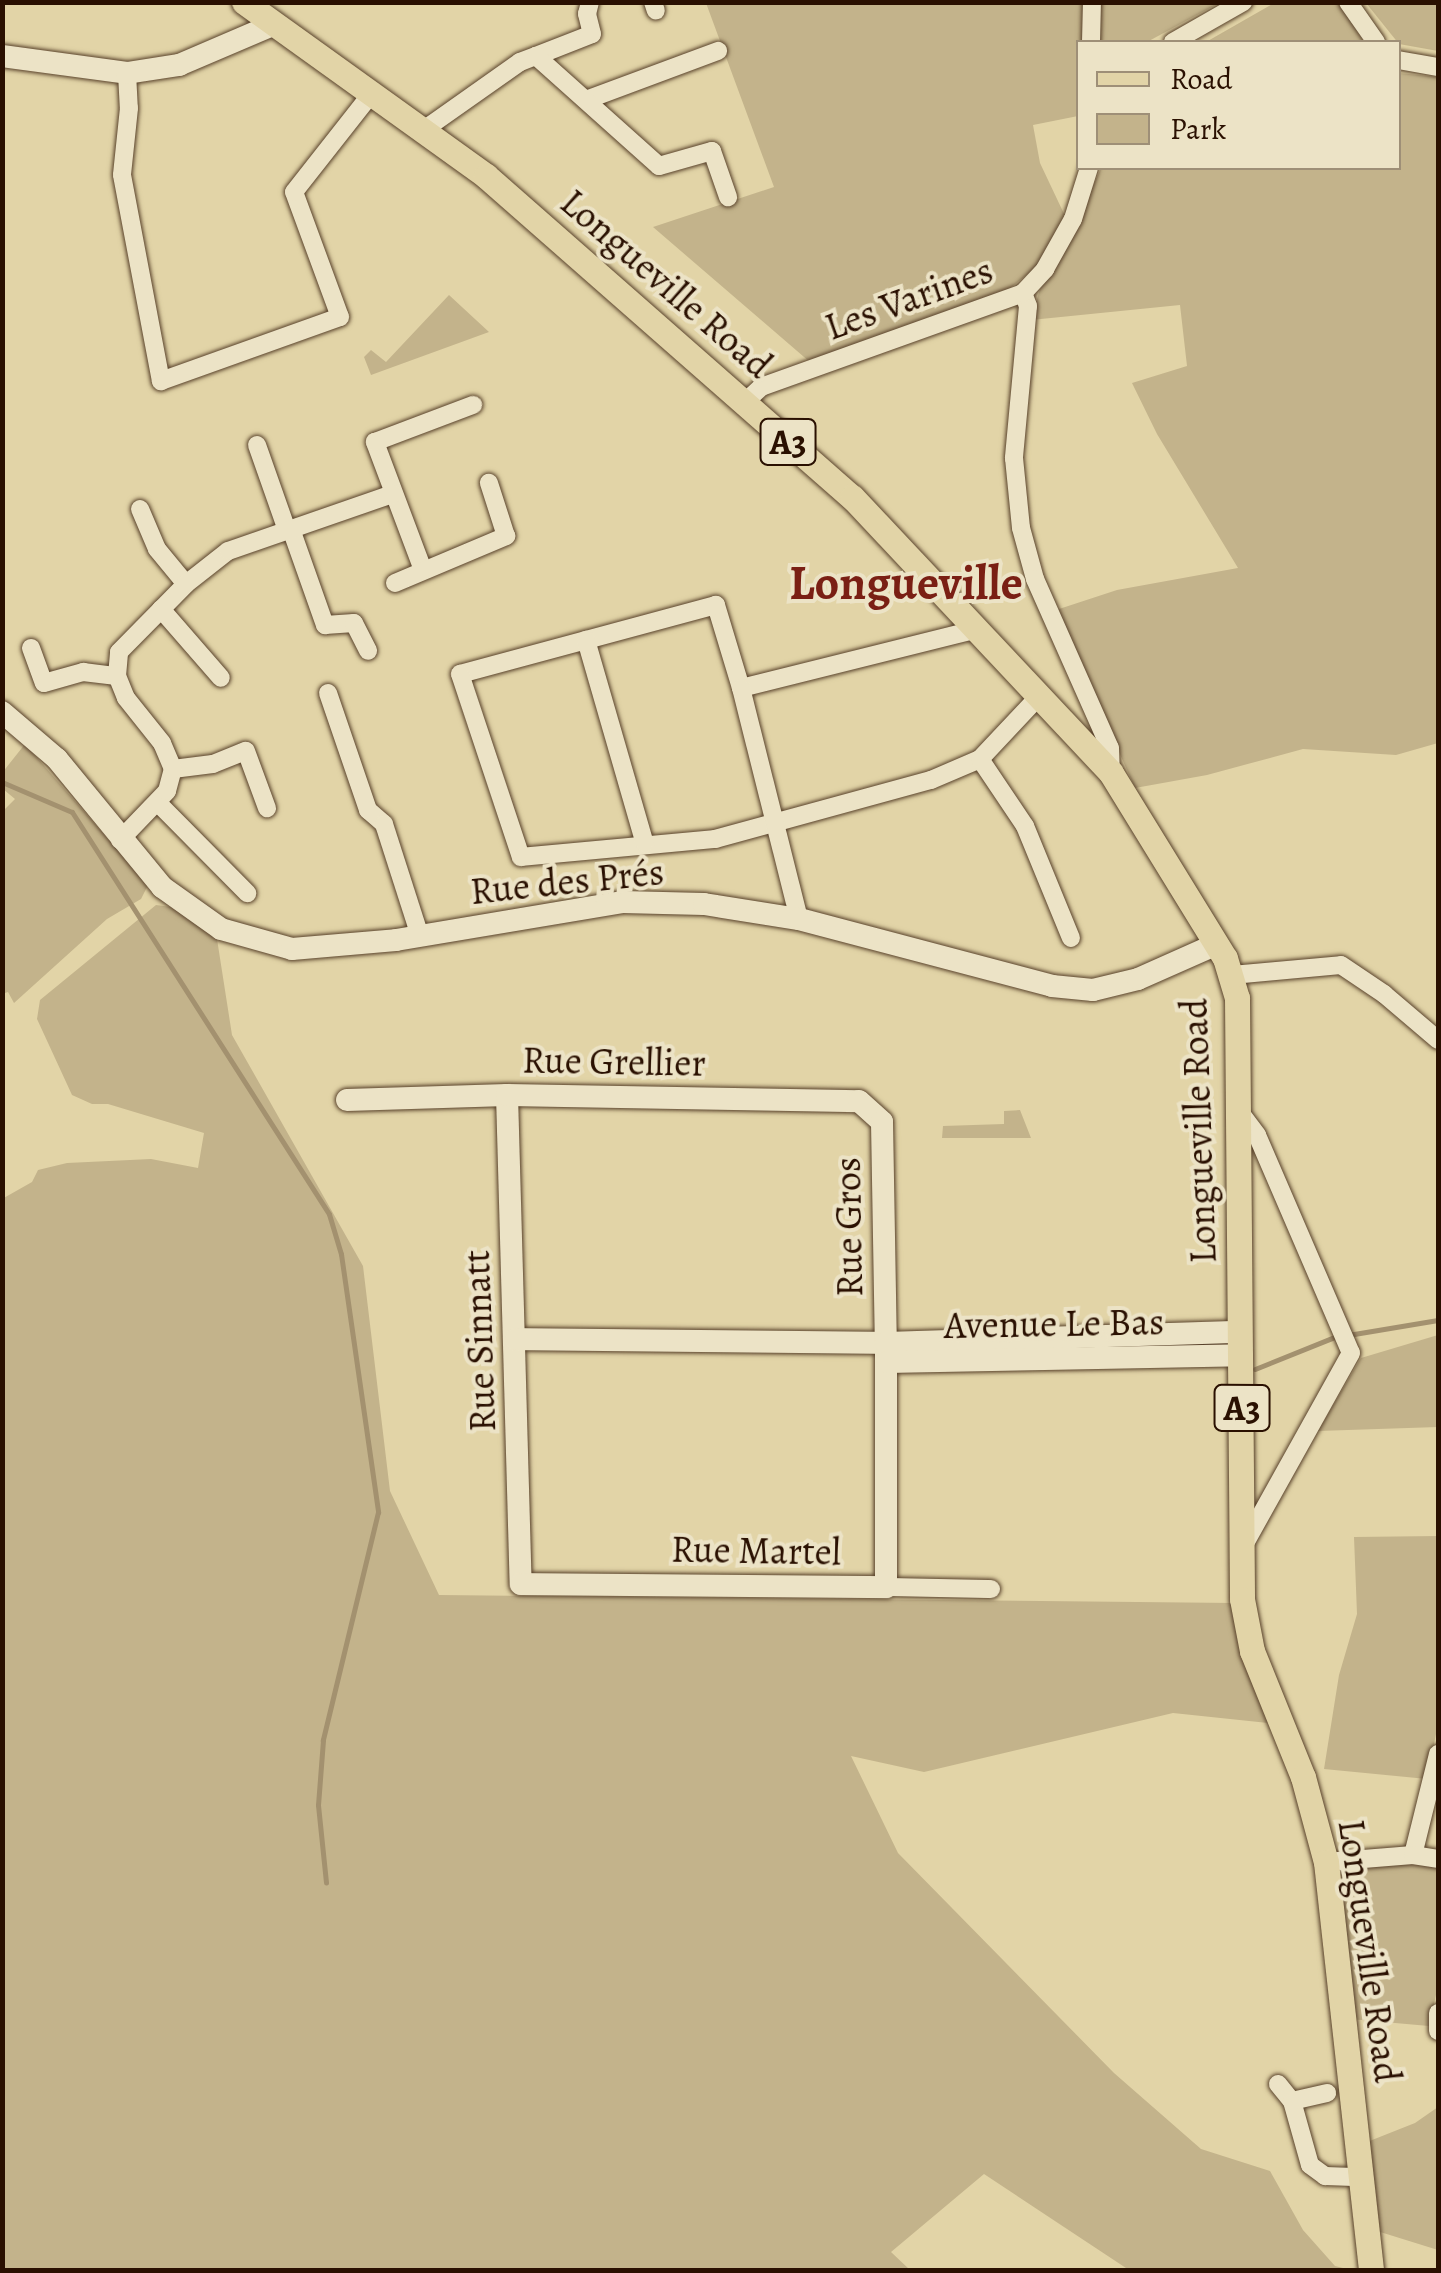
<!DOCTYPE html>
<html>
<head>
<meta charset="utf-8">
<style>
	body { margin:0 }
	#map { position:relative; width:1441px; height:2273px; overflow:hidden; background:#e2d4a7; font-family:Alegreya,serif }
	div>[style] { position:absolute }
	.green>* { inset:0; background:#c3b38b }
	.stream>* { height:5px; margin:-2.5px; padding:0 2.5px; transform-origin:2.5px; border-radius:2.5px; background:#a3916f }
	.roads { filter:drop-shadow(0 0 2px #58412a) drop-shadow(0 0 2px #58412a) }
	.street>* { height:18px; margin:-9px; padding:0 9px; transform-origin:9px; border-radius:9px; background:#ece3c6 }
	.secondary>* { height:22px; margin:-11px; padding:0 11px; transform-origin:11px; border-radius:11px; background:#ece3c6 }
	.primary>* { height:25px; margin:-12.5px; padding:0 12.5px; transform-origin:12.5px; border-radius:12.5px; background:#e2d4a7 }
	span { translate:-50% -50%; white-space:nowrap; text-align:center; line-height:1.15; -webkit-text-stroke:8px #ece3c6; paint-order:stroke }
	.shield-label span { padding:2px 8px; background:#ece3c6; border:2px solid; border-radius:8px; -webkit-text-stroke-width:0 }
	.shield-label { font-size:35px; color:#2a1001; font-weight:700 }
	.street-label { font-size:38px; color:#2a1001 }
	.district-label { font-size:48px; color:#7a1f14; font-weight:700 }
	.frame { position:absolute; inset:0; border:5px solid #2a1001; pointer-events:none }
	.legend { position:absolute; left:1076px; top:40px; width:325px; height:130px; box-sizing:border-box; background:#ece3c6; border:2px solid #9e8f77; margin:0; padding:12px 18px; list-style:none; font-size:30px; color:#2a1001 }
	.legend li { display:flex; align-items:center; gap:20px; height:50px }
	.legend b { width:50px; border:2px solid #9e8f77 }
</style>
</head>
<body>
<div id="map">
	<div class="green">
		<div style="clip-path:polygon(1276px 2px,1339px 3px,1364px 42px,1206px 42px)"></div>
		<div style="clip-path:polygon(706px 3px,1087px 3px,1087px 42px,1078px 42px,1078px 116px,1033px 125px,1040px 163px,1066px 218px,1038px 266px,1000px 296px,811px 363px,653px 227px,774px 187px)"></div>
		<div style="clip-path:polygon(1097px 3px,1219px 3px,1147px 42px,1097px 42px)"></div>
		<div style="clip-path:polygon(1366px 3px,1438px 3px,1438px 51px,1399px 44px)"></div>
		<div style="clip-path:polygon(1399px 73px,1438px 77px,1438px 743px,1396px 755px,1303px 749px,1207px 775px,1135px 788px,1056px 610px,1117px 590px,1238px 568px,1157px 434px,1132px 383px,1187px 366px,1180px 305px,1031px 320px,1040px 289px,1060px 261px,1101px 168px,1398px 168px)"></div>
		<div style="clip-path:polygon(449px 295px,489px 332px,371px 375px,364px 357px,371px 350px,386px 362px)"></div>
		<div style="clip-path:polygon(25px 744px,148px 885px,141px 899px,107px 919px,14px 1003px,8px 992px,2px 994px,3px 811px,15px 799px,3px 789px,2px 773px)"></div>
		<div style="clip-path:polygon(156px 905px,171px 907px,217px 939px,232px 1035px,363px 1266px,390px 1491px,439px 1595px,1234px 1603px,1268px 1723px,1173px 1713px,924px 1772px,851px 1756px,898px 1853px,1114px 2073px,1201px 2149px,1270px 2171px,1303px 2230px,1335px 2266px,1351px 2270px,1129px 2270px,984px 2174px,891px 2252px,910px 2270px,3px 2270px,2px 1199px,32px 1182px,38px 1170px,67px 1163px,151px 1159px,198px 1168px,204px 1133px,108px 1104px,92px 1104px,72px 1095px,37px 1019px,40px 1000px)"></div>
		<div style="clip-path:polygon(1020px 1110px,1031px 1138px,942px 1138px,943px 1126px,1004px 1124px,1004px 1111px)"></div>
		<div style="clip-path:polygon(1438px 1335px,1438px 1427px,1318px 1431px,1361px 1358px)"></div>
		<div style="clip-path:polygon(1438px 1536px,1438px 1724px,1427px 1779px,1324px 1769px,1339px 1675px,1357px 1614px,1354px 1537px)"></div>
		<div style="clip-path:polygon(1411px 1862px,1438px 1868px,1438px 1986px,1429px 2026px,1350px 2019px,1336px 1869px)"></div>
		<div style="clip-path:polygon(1438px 2107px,1438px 2250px,1377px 2231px,1367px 2142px,1415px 2123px)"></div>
	</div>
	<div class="stream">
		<div style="left:2px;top:782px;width:76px;rotate:23.2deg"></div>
		<div style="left:72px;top:812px;width:477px;rotate:57.4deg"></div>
		<div style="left:329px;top:1214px;width:42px;rotate:73.3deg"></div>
		<div style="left:341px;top:1254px;width:261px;rotate:81.8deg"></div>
		<div style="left:378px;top:1512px;width:235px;rotate:103.6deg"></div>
		<div style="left:323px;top:1740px;width:65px;rotate:94.4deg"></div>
		<div style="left:318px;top:1805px;width:78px;rotate:84.1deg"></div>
		<div style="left:1348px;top:1335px;width:91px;rotate:-9.5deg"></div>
		<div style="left:1255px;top:1369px;width:88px;rotate:-21.9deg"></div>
	</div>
	<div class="roads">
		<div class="street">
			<div style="left:653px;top:2px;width:9px;rotate:72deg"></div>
			<div style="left:1348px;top:2px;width:49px;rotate:55deg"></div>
			<div style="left:1091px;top:42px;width:40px;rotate:-88.6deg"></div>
			<div style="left:1173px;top:42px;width:81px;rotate:-29.7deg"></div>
			<div style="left:536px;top:56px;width:60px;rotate:-21.4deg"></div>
			<div style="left:592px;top:34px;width:21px;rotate:-104deg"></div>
			<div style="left:587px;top:14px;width:12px;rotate:-76deg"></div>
			<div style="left:1398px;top:60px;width:41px;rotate:9.9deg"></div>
			<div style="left:127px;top:73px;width:35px;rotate:87deg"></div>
			<div style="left:129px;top:108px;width:67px;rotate:96deg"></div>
			<div style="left:122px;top:175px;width:210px;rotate:79.3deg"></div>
			<div style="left:161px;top:381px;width:190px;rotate:-19.7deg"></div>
			<div style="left:340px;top:317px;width:133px;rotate:-110.2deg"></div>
			<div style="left:294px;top:192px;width:125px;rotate:-51.8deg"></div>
			<div style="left:586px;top:100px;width:141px;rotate:-20.4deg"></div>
			<div style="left:425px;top:129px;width:116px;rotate:-35.2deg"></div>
			<div style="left:520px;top:62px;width:17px;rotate:-21deg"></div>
			<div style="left:536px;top:56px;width:165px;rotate:41.8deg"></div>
			<div style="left:659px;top:166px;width:55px;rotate:-15.8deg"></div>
			<div style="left:712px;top:151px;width:49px;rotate:70.8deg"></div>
			<div style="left:1023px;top:293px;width:14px;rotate:69deg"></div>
			<div style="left:1028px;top:306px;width:153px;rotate:95.3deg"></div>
			<div style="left:1014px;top:458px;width:70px;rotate:84.3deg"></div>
			<div style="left:1021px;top:528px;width:53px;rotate:74.6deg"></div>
			<div style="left:1035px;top:579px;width:185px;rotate:66.1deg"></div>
			<div style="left:1110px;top:748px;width:25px;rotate:88deg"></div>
			<div style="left:744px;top:403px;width:23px;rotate:-43deg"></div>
			<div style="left:761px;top:387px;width:278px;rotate:-19.7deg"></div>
			<div style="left:1023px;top:293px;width:33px;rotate:-47deg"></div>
			<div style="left:1045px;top:269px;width:57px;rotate:-60.8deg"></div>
			<div style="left:1073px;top:219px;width:53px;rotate:-72.6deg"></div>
			<div style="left:257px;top:445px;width:90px;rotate:70.6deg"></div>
			<div style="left:140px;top:509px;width:43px;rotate:67deg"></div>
			<div style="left:157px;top:549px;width:45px;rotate:50.4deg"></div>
			<div style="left:291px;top:529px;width:102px;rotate:70.5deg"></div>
			<div style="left:325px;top:625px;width:29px;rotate:-4deg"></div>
			<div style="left:354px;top:623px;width:31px;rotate:63deg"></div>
			<div style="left:423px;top:570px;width:137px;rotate:-110.6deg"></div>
			<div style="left:375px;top:442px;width:105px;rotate:-20.7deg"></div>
			<div style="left:395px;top:583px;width:121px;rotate:-22.9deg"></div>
			<div style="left:506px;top:536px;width:56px;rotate:-107.8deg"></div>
			<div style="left:161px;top:609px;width:91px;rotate:49deg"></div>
			<div style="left:978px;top:629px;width:244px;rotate:166deg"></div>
			<div style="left:741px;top:688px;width:87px;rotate:-106.8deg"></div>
			<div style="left:716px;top:605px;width:265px;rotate:164.9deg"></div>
			<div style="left:460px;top:674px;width:193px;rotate:71.6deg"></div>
			<div style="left:521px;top:857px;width:195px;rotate:-5.3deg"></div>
			<div style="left:715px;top:839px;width:224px;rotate:-15.3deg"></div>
			<div style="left:931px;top:780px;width:53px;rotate:-23.2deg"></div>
			<div style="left:980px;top:759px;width:88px;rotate:-46.8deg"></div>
			<div style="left:586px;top:640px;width:212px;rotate:73.9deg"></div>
			<div style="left:31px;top:648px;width:37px;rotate:70deg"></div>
			<div style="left:44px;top:683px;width:41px;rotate:-15.8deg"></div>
			<div style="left:83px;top:672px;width:34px;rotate:7deg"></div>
			<div style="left:741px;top:688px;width:238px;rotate:75.9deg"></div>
			<div style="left:328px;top:693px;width:124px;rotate:71.1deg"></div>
			<div style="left:368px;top:810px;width:21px;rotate:41deg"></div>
			<div style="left:384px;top:824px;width:118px;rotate:72.2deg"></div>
			<div style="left:980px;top:759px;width:81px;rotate:56.1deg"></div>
			<div style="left:1025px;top:826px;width:121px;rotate:67.7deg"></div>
			<div style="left:173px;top:769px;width:40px;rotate:-7.1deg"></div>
			<div style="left:213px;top:764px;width:35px;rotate:-22deg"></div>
			<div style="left:246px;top:751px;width:61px;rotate:69.8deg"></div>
			<div style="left:158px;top:803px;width:127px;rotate:45.3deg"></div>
			<div style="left:120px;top:840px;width:68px;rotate:-46.2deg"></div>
			<div style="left:167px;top:791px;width:23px;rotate:-75deg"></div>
			<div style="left:173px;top:769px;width:28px;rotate:-113deg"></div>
			<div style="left:162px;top:743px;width:58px;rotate:-128.7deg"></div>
			<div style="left:126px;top:698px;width:24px;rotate:-112deg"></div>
			<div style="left:117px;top:676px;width:24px;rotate:-85deg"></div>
			<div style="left:119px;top:652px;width:95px;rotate:-45.4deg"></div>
			<div style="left:186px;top:584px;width:53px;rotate:-38.2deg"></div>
			<div style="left:228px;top:551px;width:175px;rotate:-19.1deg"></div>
			<div style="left:1232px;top:975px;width:109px;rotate:-5.2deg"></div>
			<div style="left:1341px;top:965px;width:52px;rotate:34deg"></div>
			<div style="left:1384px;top:994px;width:71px;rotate:40.4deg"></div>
			<div style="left:1239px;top:1111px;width:30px;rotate:53deg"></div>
			<div style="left:1257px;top:1135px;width:237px;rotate:66.7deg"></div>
			<div style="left:1351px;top:1353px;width:224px;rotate:119.1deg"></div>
			<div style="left:886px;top:1587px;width:105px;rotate:1.1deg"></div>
			<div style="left:1413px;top:1855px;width:104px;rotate:-76.1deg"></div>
			<div style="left:1326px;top:1862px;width:87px;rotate:-4.6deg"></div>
			<div style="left:1413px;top:1855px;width:25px;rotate:9deg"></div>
			<div style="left:1438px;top:2013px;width:18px;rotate:90deg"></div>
			<div style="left:1278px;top:2084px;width:22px;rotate:51deg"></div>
			<div style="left:1292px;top:2101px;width:66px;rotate:74.3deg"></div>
			<div style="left:1310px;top:2165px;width:19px;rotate:36deg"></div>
			<div style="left:1325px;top:2176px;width:36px;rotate:2deg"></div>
			<div style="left:1292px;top:2101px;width:36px;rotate:-13deg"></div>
		</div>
		<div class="secondary">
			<div style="left:2px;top:56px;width:126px;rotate:7.7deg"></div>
			<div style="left:127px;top:73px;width:53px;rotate:-8.7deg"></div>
			<div style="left:179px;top:65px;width:102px;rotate:-23.1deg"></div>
			<div style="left:2px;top:712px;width:72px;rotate:40.5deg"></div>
			<div style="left:57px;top:759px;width:166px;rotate:50.6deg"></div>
			<div style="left:162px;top:887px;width:72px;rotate:35.4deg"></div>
			<div style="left:221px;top:929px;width:74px;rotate:15.7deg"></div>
			<div style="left:292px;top:949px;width:104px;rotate:-4.9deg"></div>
			<div style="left:396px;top:940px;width:229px;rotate:-9.5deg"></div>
			<div style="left:622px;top:902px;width:82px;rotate:1.4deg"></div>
			<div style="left:704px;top:904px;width:96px;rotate:9deg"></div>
			<div style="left:799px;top:919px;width:262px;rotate:14.8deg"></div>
			<div style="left:1052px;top:986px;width:41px;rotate:5.6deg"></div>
			<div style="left:1093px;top:990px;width:46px;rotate:-13.7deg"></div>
			<div style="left:1138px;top:979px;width:86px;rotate:-23.9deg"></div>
			<div style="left:507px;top:1095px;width:489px;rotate:88.4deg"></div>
			<div style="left:521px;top:1584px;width:365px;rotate:0.5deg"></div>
			<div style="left:886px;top:1587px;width:244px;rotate:-90deg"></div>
			<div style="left:886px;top:1343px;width:370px;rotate:-179.4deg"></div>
			<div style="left:347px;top:1100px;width:160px;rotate:-1.8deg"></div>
			<div style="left:507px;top:1095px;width:352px;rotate:1deg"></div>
			<div style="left:859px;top:1101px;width:31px;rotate:42deg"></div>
			<div style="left:882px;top:1122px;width:221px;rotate:89deg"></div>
			<div style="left:886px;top:1343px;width:355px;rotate:-1.8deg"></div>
			<div style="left:887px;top:1362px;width:355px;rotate:-1.1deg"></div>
		</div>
		<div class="primary">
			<div style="left:244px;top:2px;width:298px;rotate:35.7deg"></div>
			<div style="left:486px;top:176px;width:487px;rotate:41.3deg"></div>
			<div style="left:852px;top:497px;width:378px;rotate:46.8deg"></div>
			<div style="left:1111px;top:773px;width:217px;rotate:58.4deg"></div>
			<div style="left:1225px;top:958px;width:42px;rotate:73.3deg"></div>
			<div style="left:1237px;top:998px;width:601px;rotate:89.52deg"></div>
			<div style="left:1242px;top:1599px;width:53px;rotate:79.1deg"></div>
			<div style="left:1252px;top:1651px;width:136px;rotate:68deg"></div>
			<div style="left:1303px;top:1777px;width:88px;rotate:74.9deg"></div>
			<div style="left:1326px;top:1862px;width:410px;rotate:83.7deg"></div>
		</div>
	</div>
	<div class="shield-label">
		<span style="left:788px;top:442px">A3</span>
		<span style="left:1242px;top:1408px">A3</span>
	</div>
	<div class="street-label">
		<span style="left:666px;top:284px;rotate:41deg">Longueville Road</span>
		<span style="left:909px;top:299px;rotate:-20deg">Les Varines</span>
		<span style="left:567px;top:882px;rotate:-6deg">Rue des Prés</span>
		<span style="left:614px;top:1062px;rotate:1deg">Rue Grellier</span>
		<span style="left:1199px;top:1131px;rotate:-92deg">Longueville Road</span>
		<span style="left:849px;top:1227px;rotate:-91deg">Rue Gros</span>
		<span style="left:1054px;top:1324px;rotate:-1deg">Avenue Le Bas</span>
		<span style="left:480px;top:1341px;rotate:-92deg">Rue Sinnatt</span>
		<span style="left:756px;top:1551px;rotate:1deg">Rue Martel</span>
		<span style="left:1369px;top:1951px;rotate:82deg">Longueville Road</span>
	</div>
	<div class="district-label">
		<span style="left:906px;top:584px">Longueville</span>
	</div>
	<div class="frame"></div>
	<ul class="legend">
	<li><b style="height:12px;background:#e2d4a7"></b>Road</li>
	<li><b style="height:28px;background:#c3b38b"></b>Park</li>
	</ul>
</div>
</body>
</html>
